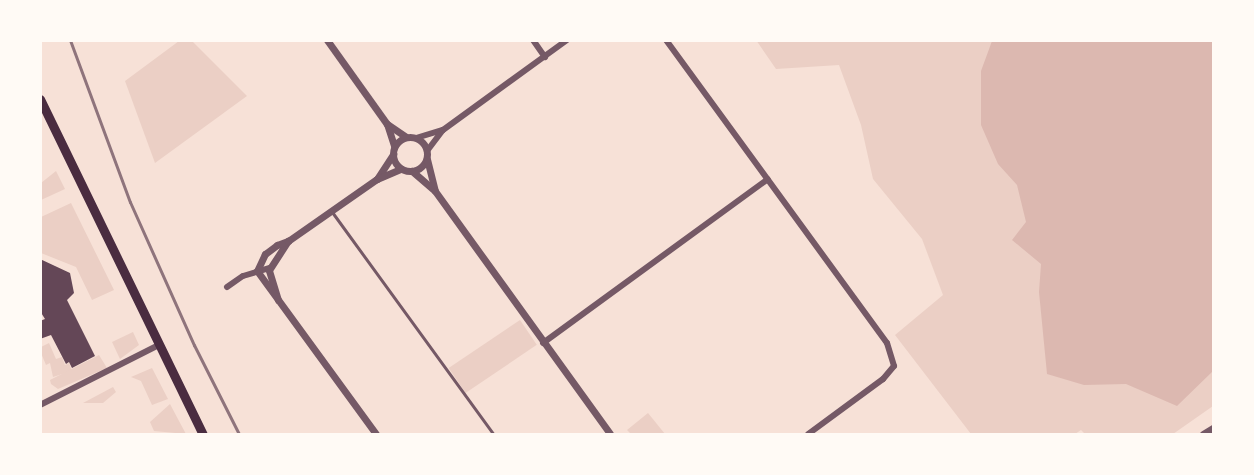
<!DOCTYPE html>
<html>
<head>
<meta charset="utf-8">
<style>
	body { margin:0 }
	#map { position:relative; width:1254px; height:475px; overflow:hidden; background:#f7e1d7; font-family:Poppins,sans-serif }
	div>[style] { position:absolute }
	.green>* { inset:0; background:#ebcfc5; transform-origin:0 0 }
	.water>* { inset:0; background:#dcb8b0 }
	.building>* { inset:0; background:#644757 }
	.service>* { height:3px; margin:-1.5px; padding:0 1.5px; transform-origin:1.5px; border-radius:1.5px; background:#755966 }
	.minor>* { height:6px; margin:-3px; padding:0 3px; transform-origin:3px; border-radius:3px; background:#755966 }
	.tertiary>* { height:7px; margin:-3.5px; padding:0 3.5px; transform-origin:3.5px; border-radius:3.5px; background:#755966 }
	.tertiary>.ring { margin:-3.5px; padding:0; box-sizing:content-box; background:none; border:7px solid #755966; border-radius:50% }
	.trunk>* { height:9px; margin:-4.5px; padding:0 4.5px; transform-origin:4.5px; border-radius:4.5px; background:#4a2c40 }
	.rail>* { height:3px; margin:-1.5px; padding:0 1.5px; transform-origin:1.5px; border-radius:1.5px; background:#8f747c }
	span { translate:-50% -50%; white-space:nowrap; text-align:center; line-height:1.15; -webkit-text-stroke:6px #fffaf5; paint-order:stroke }
	.frame { position:absolute; inset:0; border:42px solid #fffaf5; pointer-events:none }
</style>
</head>
<body>
<div id="map">
	<div class="green">
		<div style="clip-path:polygon(756px 40px,1213px 41px,1213px 406px,1173px 434px,1085px 434px,1081px 430px,1075px 434px,971px 434px,895px 335px,943px 295px,922px 239px,873px 179px,861px 125px,839px 65px,776px 69px)"></div>
		<div style="clip-path:polygon(179px 41px,192px 41px,247px 96px,155px 163px,125px 81px)"></div>
		<div style="clip-path:polygon(56px 171px,65px 189px,41px 200px,41px 183px)"></div>
		<div style="clip-path:polygon(71px 203px,114px 290px,92px 300px,76px 267px,41px 253px,41px 217px)"></div>
		<div style="left:520px;top:320px;width:30px;height:86px;rotate:56deg"></div>
		<div style="clip-path:polygon(133px 332px,139px 345px,120px 359px,112px 342px)"></div>
		<div style="clip-path:polygon(49px 343px,56px 359px,62px 357px,65px 365px,69px 363px,72px 371px,53px 377px,50px 363px,46px 365px,41px 353px,41px 347px)"></div>
		<div style="clip-path:polygon(99px 355px,107px 368px,58px 389px,51px 384px,50px 380px)"></div>
		<div style="clip-path:polygon(152px 368px,168px 399px,152px 405px,141px 381px,131px 377px)"></div>
		<div style="clip-path:polygon(113px 387px,116px 392px,103px 403px,83px 403px)"></div>
		<div style="clip-path:polygon(170px 404px,179px 421px,186px 434px,154px 431px,150px 422px)"></div>
		<div style="clip-path:polygon(648px 413px,665px 434px,631px 434px,627px 430px)"></div>
	</div>
	<div class="water">
		<div style="clip-path:polygon(992px 41px,1213px 41px,1213px 371px,1177px 406px,1126px 384px,1084px 385px,1047px 374px,1039px 292px,1041px 264px,1012px 240px,1026px 222px,1017px 185px,998px 164px,981px 125px,981px 71px)"></div>
	</div>
	<div class="building">
		<div style="clip-path:polygon(40px 259px,70px 273px,74px 293px,67px 300px,95px 356px,72px 368px,69px 362px,66px 364px,51px 335px,40px 339px,40px 321px,45px 319px,40px 311px)"></div>
	</div>
	<div class="service">
		<div style="left:332px;top:212px;width:274px;rotate:54deg"></div>
	</div>
	<div class="minor">
		<div style="left:533px;top:40px;width:21px;rotate:55deg"></div>
		<div style="left:666px;top:40px;width:375px;rotate:53.9deg"></div>
		<div style="left:887px;top:343px;width:24px;rotate:73deg"></div>
		<div style="left:894px;top:366px;width:17px;rotate:130deg"></div>
		<div style="left:883px;top:379px;width:93px;rotate:143.7deg"></div>
		<div style="left:416px;top:138px;width:28px;rotate:-17deg"></div>
		<div style="left:427px;top:151px;width:26px;rotate:-53deg"></div>
		<div style="left:443px;top:130px;width:153px;rotate:-36deg"></div>
		<div style="left:227px;top:287px;width:19px;rotate:-35deg"></div>
		<div style="left:243px;top:276px;width:28px;rotate:-17deg"></div>
		<div style="left:543px;top:343px;width:278px;rotate:-36.1deg"></div>
		<div style="left:40px;top:405px;width:133px;rotate:-26.8deg"></div>
	</div>
	<div class="tertiary">
		<div style="left:327px;top:40px;width:103px;rotate:54.5deg"></div>
		<div style="left:387px;top:124px;width:23px;rotate:34deg"></div>
		<div style="left:387px;top:124px;width:23px;rotate:72deg"></div>
		<div class="ring" style="left:393px;top:137px;width:27px;height:27px"></div>
		<div style="left:427px;top:159px;width:33px;rotate:76deg"></div>
		<div style="left:412px;top:171px;width:30px;rotate:41deg"></div>
		<div style="left:435px;top:191px;width:299px;rotate:54.2deg"></div>
		<div style="left:377px;top:179px;width:30px;rotate:-57deg"></div>
		<div style="left:278px;top:300px;width:31px;rotate:-107deg"></div>
		<div style="left:269px;top:270px;width:35px;rotate:-57deg"></div>
		<div style="left:376px;top:434px;width:202px;rotate:-126.1deg"></div>
		<div style="left:257px;top:271px;width:19px;rotate:-65deg"></div>
		<div style="left:265px;top:254px;width:15px;rotate:-37deg"></div>
		<div style="left:277px;top:245px;width:12px;rotate:-20deg"></div>
		<div style="left:288px;top:241px;width:108px;rotate:-34.9deg"></div>
		<div style="left:377px;top:179px;width:26px;rotate:-23deg"></div>
		<div style="left:1203px;top:434px;width:13px;rotate:-32deg"></div>
	</div>
	<div class="trunk">
		<div style="left:40px;top:99px;width:373px;rotate:64.1deg"></div>
	</div>
	<div class="rail">
		<div style="left:70px;top:40px;width:173px;rotate:69.7deg"></div>
		<div style="left:130px;top:202px;width:157px;rotate:65.9deg"></div>
		<div style="left:194px;top:345px;width:100px;rotate:63.2deg"></div>
	</div>
	<div class="frame"></div>
</div>
</body>
</html>
